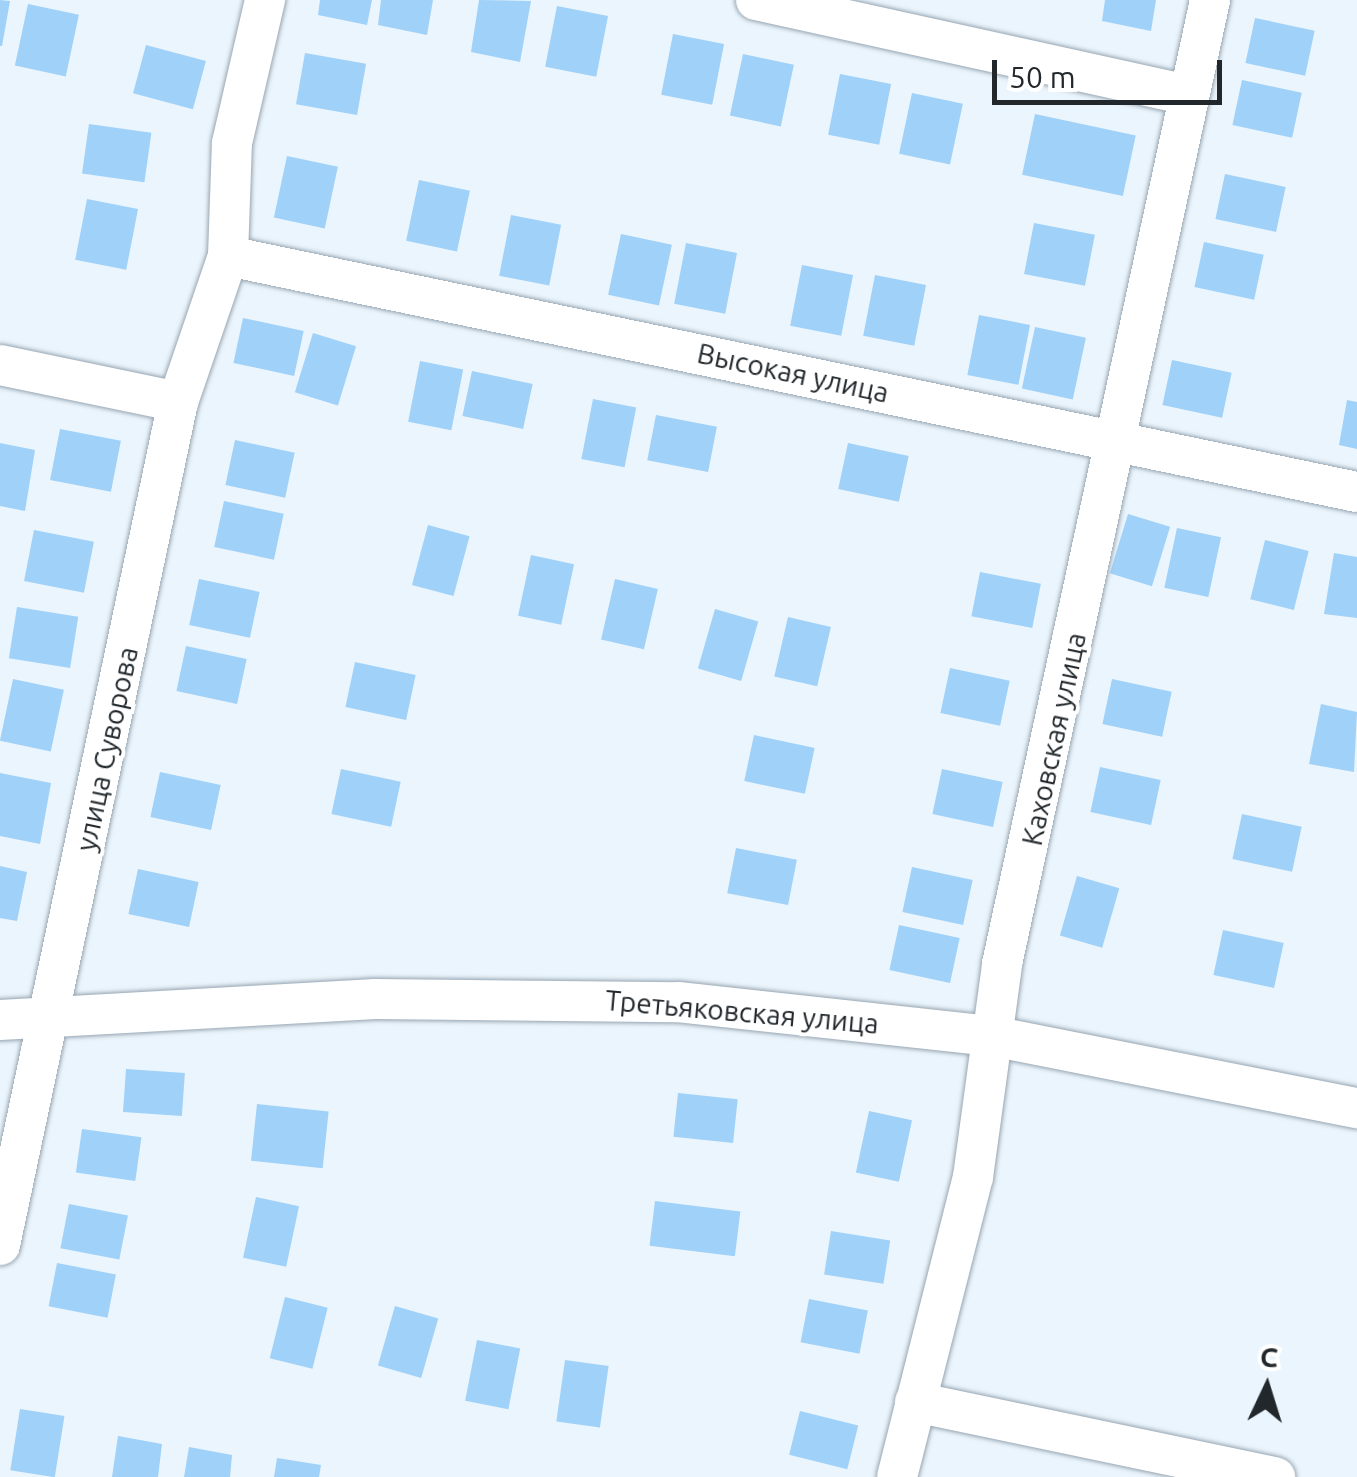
<!DOCTYPE html>
<html>
<head>
<meta charset="utf-8">
<style>
	body { margin:0 }
	#map { position:relative; width:1357px; height:1477px; overflow:hidden; background:#ebf5fd; font-family:Ubuntu,sans-serif }
	div>[style] { position:absolute }
	.building>* { inset:0; background:#a0d1f8; transform-origin:0 0 }
	.roads { filter:drop-shadow(0 0 2px #97a6b2) drop-shadow(0 0 2px #97a6b2) }
	.minor>* { height:40px; margin:-20px; padding:0 20px; transform-origin:20px; border-radius:20px; background:#fff }
	span { translate:-50% -50%; white-space:nowrap; text-align:center; line-height:1.15; -webkit-text-stroke:8px #fff; paint-order:stroke }
	.street-label { font-size:28px; color:#21272b }
	.north { position:absolute; left:1217px; top:1337px; width:100px; height:100px; -webkit-text-stroke:8px #fff; paint-order:stroke; rotate:4deg; font-size:28px; font-weight:700; line-height:40px; text-align:center; color:#21272b }
	.north::after { content:''; display:block; margin:auto; width:35px; height:45px; background:#21272b; clip-path:polygon(50% 0,100% 100%,50% 72%,0 100%) }
	.scale { position:absolute; left:992px; top:60px; width:230px; height:45px; box-sizing:border-box; border:5px solid #21272b; border-top:0; padding-left:12px; font-size:30px; line-height:35px; white-space:nowrap; color:#21272b; -webkit-text-stroke:8px #fff; paint-order:stroke }
</style>
</head>
<body>
<div id="map">
	<div class="building">
		<div style="clip-path:polygon(0 0,10px 1px,2px 46px,0 46px)"></div>
		<div style="clip-path:polygon(320px 0,372px 0,367px 25px,318px 15px)"></div>
		<div style="clip-path:polygon(381px 0,433px 0,427px 35px,378px 25px)"></div>
		<div style="clip-path:polygon(479px 0,531px 1px,520px 62px,471px 52px)"></div>
		<div style="clip-path:polygon(1105px 0,1156px 0,1151px 31px,1102px 21px)"></div>
		<div style="left:28px;top:4px;width:52px;height:63px;rotate:12deg"></div>
		<div style="left:557px;top:6px;width:52px;height:62px;rotate:11deg"></div>
		<div style="left:1255px;top:18px;width:61px;height:46px;rotate:12deg"></div>
		<div style="left:673px;top:34px;width:52px;height:62px;rotate:11deg"></div>
		<div style="left:146px;top:45px;width:62px;height:50px;rotate:15deg"></div>
		<div style="left:305px;top:53px;width:62px;height:52px;rotate:10deg"></div>
		<div style="left:743px;top:54px;width:52px;height:63px;rotate:12deg"></div>
		<div style="left:840px;top:74px;width:52px;height:62px;rotate:11deg"></div>
		<div style="left:1242px;top:80px;width:61px;height:46px;rotate:12deg"></div>
		<div style="left:912px;top:93px;width:52px;height:62px;rotate:12deg"></div>
		<div style="left:1035px;top:114px;width:103px;height:62px;rotate:12deg"></div>
		<div style="left:89px;top:124px;width:63px;height:50px;rotate:8deg"></div>
		<div style="left:287px;top:156px;width:52px;height:63px;rotate:12deg"></div>
		<div style="left:1225px;top:174px;width:62px;height:46px;rotate:12deg"></div>
		<div style="left:419px;top:180px;width:52px;height:62px;rotate:12deg"></div>
		<div style="left:87px;top:199px;width:52px;height:62px;rotate:11deg"></div>
		<div style="left:511px;top:215px;width:51px;height:62px;rotate:11deg"></div>
		<div style="left:1034px;top:223px;width:62px;height:52px;rotate:11deg"></div>
		<div style="left:621px;top:234px;width:52px;height:62px;rotate:12deg"></div>
		<div style="left:1204px;top:242px;width:61px;height:46px;rotate:12deg"></div>
		<div style="left:686px;top:243px;width:52px;height:62px;rotate:11deg"></div>
		<div style="left:802px;top:265px;width:52px;height:62px;rotate:11deg"></div>
		<div style="left:875px;top:275px;width:52px;height:62px;rotate:11deg"></div>
		<div style="left:979px;top:315px;width:52px;height:61px;rotate:11deg"></div>
		<div style="left:243px;top:318px;width:62px;height:46px;rotate:12deg"></div>
		<div style="left:1035px;top:327px;width:52px;height:63px;rotate:12deg"></div>
		<div style="left:313px;top:333px;width:45px;height:62px;rotate:17deg"></div>
		<div style="left:1172px;top:360px;width:61px;height:46px;rotate:12deg"></div>
		<div style="left:420px;top:361px;width:44px;height:62px;rotate:11deg"></div>
		<div style="left:472px;top:371px;width:62px;height:46px;rotate:12deg"></div>
		<div style="left:593px;top:399px;width:44px;height:61px;rotate:11deg"></div>
		<div style="clip-path:polygon(1347px 400px,1357px 402px,1357px 449px,1339px 445px)"></div>
		<div style="left:656px;top:415px;width:62px;height:46px;rotate:11deg"></div>
		<div style="left:60px;top:429px;width:62px;height:52px;rotate:11deg"></div>
		<div style="left:235px;top:440px;width:61px;height:46px;rotate:12deg"></div>
		<div style="clip-path:polygon(0 443px,35px 450px,25px 511px,0 506px)"></div>
		<div style="left:848px;top:443px;width:62px;height:47px;rotate:12deg"></div>
		<div style="left:224px;top:501px;width:61px;height:47px;rotate:12deg"></div>
		<div style="left:1128px;top:514px;width:44px;height:62px;rotate:17deg"></div>
		<div style="left:428px;top:525px;width:43px;height:62px;rotate:15deg"></div>
		<div style="left:1177px;top:528px;width:45px;height:61px;rotate:12deg"></div>
		<div style="left:34px;top:530px;width:61px;height:52px;rotate:11deg"></div>
		<div style="left:1265px;top:540px;width:45px;height:61px;rotate:14deg"></div>
		<div style="clip-path:polygon(1334px 553px,1357px 557px,1357px 618px,1324px 614px)"></div>
		<div style="left:531px;top:555px;width:44px;height:62px;rotate:12deg"></div>
		<div style="left:980px;top:572px;width:62px;height:45px;rotate:11deg"></div>
		<div style="left:199px;top:579px;width:62px;height:47px;rotate:12deg"></div>
		<div style="left:615px;top:579px;width:44px;height:62px;rotate:13deg"></div>
		<div style="left:17px;top:607px;width:62px;height:52px;rotate:9deg"></div>
		<div style="left:715px;top:609px;width:45px;height:62px;rotate:16deg"></div>
		<div style="left:788px;top:617px;width:44px;height:61px;rotate:13deg"></div>
		<div style="left:186px;top:646px;width:62px;height:46px;rotate:12deg"></div>
		<div style="left:355px;top:662px;width:62px;height:46px;rotate:12deg"></div>
		<div style="left:950px;top:668px;width:61px;height:46px;rotate:12deg"></div>
		<div style="left:13px;top:679px;width:52px;height:63px;rotate:12deg"></div>
		<div style="left:1112px;top:679px;width:61px;height:46px;rotate:12deg"></div>
		<div style="clip-path:polygon(1321px 704px,1357px 712px,1354px 772px,1309px 764px)"></div>
		<div style="left:754px;top:735px;width:62px;height:47px;rotate:12deg"></div>
		<div style="left:1100px;top:767px;width:62px;height:46px;rotate:12deg"></div>
		<div style="left:341px;top:769px;width:61px;height:46px;rotate:12deg"></div>
		<div style="left:942px;top:769px;width:62px;height:46px;rotate:12deg"></div>
		<div style="left:160px;top:772px;width:62px;height:46px;rotate:12deg"></div>
		<div style="clip-path:polygon(0 773px,51px 783px,40px 844px,0 836px)"></div>
		<div style="left:1242px;top:814px;width:61px;height:46px;rotate:12deg"></div>
		<div style="left:736px;top:848px;width:62px;height:46px;rotate:11deg"></div>
		<div style="clip-path:polygon(0 866px,27px 872px,17px 921px,0 918px)"></div>
		<div style="left:912px;top:867px;width:62px;height:46px;rotate:12deg"></div>
		<div style="left:138px;top:869px;width:62px;height:46px;rotate:12deg"></div>
		<div style="left:1077px;top:876px;width:44px;height:62px;rotate:16deg"></div>
		<div style="left:899px;top:925px;width:62px;height:46px;rotate:12deg"></div>
		<div style="left:1223px;top:930px;width:62px;height:46px;rotate:12deg"></div>
		<div style="left:126px;top:1069px;width:59px;height:43px;rotate:4deg"></div>
		<div style="left:678px;top:1093px;width:60px;height:44px;rotate:6deg"></div>
		<div style="left:257px;top:1104px;width:72px;height:57px;rotate:6deg"></div>
		<div style="left:869px;top:1111px;width:44px;height:63px;rotate:12deg"></div>
		<div style="left:82px;top:1129px;width:60px;height:44px;rotate:8deg"></div>
		<div style="left:256px;top:1197px;width:44px;height:62px;rotate:12deg"></div>
		<div style="left:655px;top:1201px;width:86px;height:45px;rotate:7deg"></div>
		<div style="left:69px;top:1204px;width:60px;height:45px;rotate:11deg"></div>
		<div style="left:831px;top:1231px;width:60px;height:44px;rotate:9deg"></div>
		<div style="left:57px;top:1263px;width:60px;height:44px;rotate:11deg"></div>
		<div style="left:285px;top:1297px;width:44px;height:63px;rotate:14deg"></div>
		<div style="left:809px;top:1299px;width:60px;height:44px;rotate:11deg"></div>
		<div style="left:395px;top:1306px;width:45px;height:62px;rotate:16deg"></div>
		<div style="left:477px;top:1340px;width:44px;height:62px;rotate:11deg"></div>
		<div style="left:565px;top:1360px;width:44px;height:62px;rotate:8deg"></div>
		<div style="left:20px;top:1409px;width:45px;height:62px;rotate:9deg"></div>
		<div style="left:800px;top:1411px;width:60px;height:45px;rotate:14deg"></div>
		<div style="clip-path:polygon(118px 1436px,162px 1444px,158px 1477px,112px 1477px)"></div>
		<div style="clip-path:polygon(189px 1447px,232px 1455px,230px 1477px,184px 1477px)"></div>
		<div style="clip-path:polygon(277px 1458px,321px 1465px,319px 1477px,274px 1477px)"></div>
	</div>
	<div class="roads">
		<div class="minor">
			<div style="left:756px;top:0;width:443px;rotate:12.4deg"></div>
			<div style="left:228px;top:256px;width:1153px;rotate:11.81deg"></div>
			<div style="left:0;top:365px;width:182px;rotate:11.7deg"></div>
			<div style="left:0;top:1020px;width:376px;rotate:-3.2deg"></div>
			<div style="left:375px;top:999px;width:303px;rotate:0.6deg"></div>
			<div style="left:678px;top:1002px;width:316px;rotate:6.2deg"></div>
			<div style="left:992px;top:1036px;width:372px;rotate:11.2deg"></div>
			<div style="left:0;top:1245px;width:862px;rotate:-78.08deg"></div>
			<div style="left:178px;top:402px;width:154px;rotate:-71.1deg"></div>
			<div style="left:228px;top:256px;width:113px;rotate:-88deg"></div>
			<div style="left:232px;top:143px;width:147px;rotate:-77deg"></div>
			<div style="left:915px;top:1402px;width:368px;rotate:11.8deg"></div>
			<div style="left:897px;top:1477px;width:309px;rotate:-75.8deg"></div>
			<div style="left:973px;top:1177px;width:215px;rotate:-82.2deg"></div>
			<div style="left:1002px;top:964px;width:986px;rotate:-77.82deg"></div>
		</div>
	</div>
	<div class="street-label">
		<span style="left:793px;top:373px;rotate:12deg">Высокая улица</span>
		<span style="left:1054px;top:739px;rotate:-78deg">Каховская улица</span>
		<span style="left:107px;top:749px;rotate:-78deg">улица Суворова</span>
		<span style="left:742px;top:1012px;rotate:5deg">Третьяковская улица</span>
	</div>
	<div class="north">С</div>
	<div class="scale">50 m</div>
</div>
</body>
</html>
